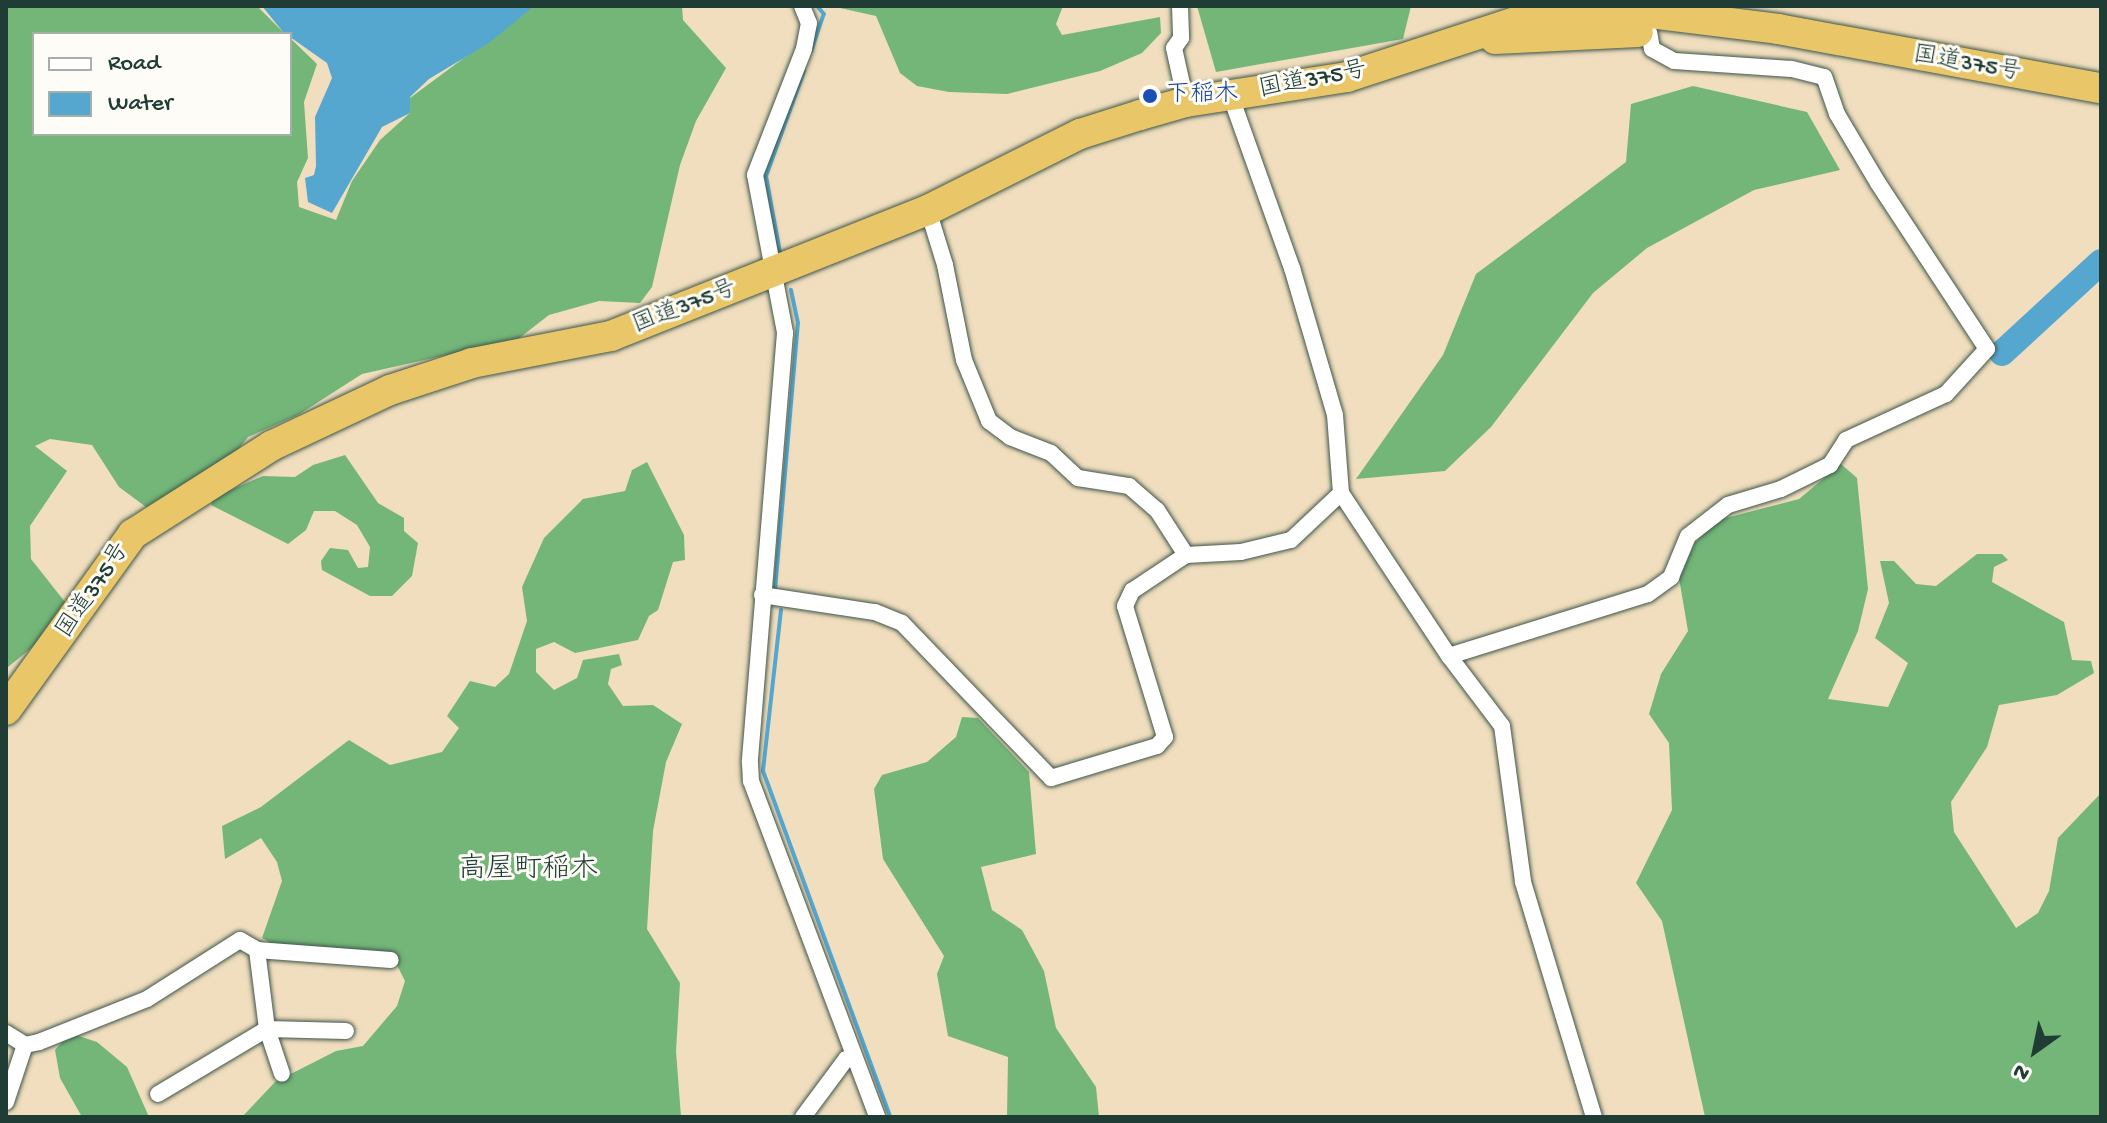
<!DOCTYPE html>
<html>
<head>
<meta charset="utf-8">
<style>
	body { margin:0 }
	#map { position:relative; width:2107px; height:1123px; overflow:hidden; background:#f0debe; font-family:"Gochi Hand","Klee One",sans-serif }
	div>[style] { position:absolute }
	.forest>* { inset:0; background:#73b678 }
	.water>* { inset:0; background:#56a7d0 }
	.stream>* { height:4px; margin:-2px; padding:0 2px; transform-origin:2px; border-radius:2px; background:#56a7d0 }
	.river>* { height:26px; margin:-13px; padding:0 13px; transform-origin:13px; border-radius:13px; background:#56a7d0 }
	.roads { filter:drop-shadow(0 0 2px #3e5549) drop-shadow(0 0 2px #3e5549) }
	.street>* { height:16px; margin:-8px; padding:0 8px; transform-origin:8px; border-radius:8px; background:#fff }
	.highway>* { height:30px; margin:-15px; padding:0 15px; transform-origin:15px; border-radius:15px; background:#e9c769 }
	.dots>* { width:22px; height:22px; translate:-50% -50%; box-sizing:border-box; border:4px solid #fdfcf7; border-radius:50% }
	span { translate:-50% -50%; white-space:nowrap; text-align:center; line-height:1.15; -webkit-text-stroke:6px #fdfcf7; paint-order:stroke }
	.street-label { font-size:24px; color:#1f3d34 }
	.transit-label { font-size:24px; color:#164399 }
	.left { translate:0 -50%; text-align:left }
	.quarter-label { font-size:28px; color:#1f3d34 }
	.frame { position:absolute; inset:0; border:8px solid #1f3d34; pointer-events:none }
	.legend { position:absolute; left:32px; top:32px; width:260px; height:104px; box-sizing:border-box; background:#fdfcf7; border:2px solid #a4b0a9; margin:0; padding:10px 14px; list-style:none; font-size:24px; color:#1f3d34 }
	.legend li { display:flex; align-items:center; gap:16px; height:40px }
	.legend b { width:40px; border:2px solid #a4b0a9 }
	.north { position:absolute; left:1995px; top:1011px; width:80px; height:80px; -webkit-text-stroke:6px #fdfcf7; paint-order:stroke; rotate:213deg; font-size:22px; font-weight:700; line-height:32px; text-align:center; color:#1f3d34 }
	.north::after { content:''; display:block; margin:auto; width:28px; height:36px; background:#1f3d34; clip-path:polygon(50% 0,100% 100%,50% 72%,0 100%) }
</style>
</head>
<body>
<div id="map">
	<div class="forest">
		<div style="clip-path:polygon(6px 6px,257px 6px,285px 34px,34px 34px,34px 134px,290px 134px,290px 38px,317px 64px,304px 102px,308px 158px,297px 182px,299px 207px,336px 220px,352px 181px,380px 140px,410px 113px,410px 98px,534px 6px,682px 6px,683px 20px,726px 68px,696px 121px,680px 165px,652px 287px,640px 303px,599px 301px,549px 315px,518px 339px,362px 374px,298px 415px,248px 437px,234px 455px,146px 507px,119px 487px,92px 445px,50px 439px,35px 446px,67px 471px,30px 526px,31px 559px,65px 602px,40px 641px,8px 667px)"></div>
		<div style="clip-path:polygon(831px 6px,1063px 6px,1056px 24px,1062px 35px,1160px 17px,1161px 33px,1142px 53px,1100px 71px,1007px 94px,949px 92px,917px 86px,900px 73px,876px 16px)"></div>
		<div style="clip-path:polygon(1197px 6px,1411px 6px,1403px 39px,1216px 72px)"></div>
		<div style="clip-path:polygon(1693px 86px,1807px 112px,1840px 170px,1754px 190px,1647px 248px,1593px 293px,1491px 427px,1445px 471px,1356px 479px,1443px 355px,1476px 274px,1626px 162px,1631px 104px)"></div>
		<div style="clip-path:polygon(345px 455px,378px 503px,404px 518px,404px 531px,418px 543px,412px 576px,392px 596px,370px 596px,322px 570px,321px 561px,330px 548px,348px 550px,358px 568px,368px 567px,370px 547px,357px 525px,335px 511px,314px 511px,306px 530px,288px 544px,211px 505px,214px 497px,263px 476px,295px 477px,313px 465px)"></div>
		<div style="clip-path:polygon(647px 462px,684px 535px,685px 560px,673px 562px,658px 610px,649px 616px,638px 640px,575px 653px,554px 642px,536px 649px,536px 672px,554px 690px,577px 678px,583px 660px,619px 654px,622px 665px,611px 669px,608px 684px,623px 706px,653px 705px,682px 724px,666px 762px,653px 831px,647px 929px,680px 983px,676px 1051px,681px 1117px,242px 1117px,275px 1082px,336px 1051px,363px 1046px,397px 1006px,405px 981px,393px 957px,275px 945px,262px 938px,282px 881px,277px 862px,261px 838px,225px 859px,222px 826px,261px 807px,349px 740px,390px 765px,442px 752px,459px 728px,447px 716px,470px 681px,495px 687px,509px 674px,527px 621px,522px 587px,544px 538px,583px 499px,625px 491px,632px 470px)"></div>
		<div style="clip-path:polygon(1841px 464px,1857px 478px,1868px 589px,1858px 631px,1828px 699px,1888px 707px,1908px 663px,1875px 638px,1889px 603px,1880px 561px,1894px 561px,1916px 584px,1936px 586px,1977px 554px,2002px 554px,2008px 560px,1994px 567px,1992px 582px,2064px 622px,2072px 660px,2091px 661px,2094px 673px,2057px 695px,1999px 705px,1987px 747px,1951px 802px,1954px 832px,2016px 928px,2038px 913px,2049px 891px,2058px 838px,2101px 793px,2101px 1117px,1705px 1117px,1662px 921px,1636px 883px,1672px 810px,1669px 743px,1649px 714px,1661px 674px,1688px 631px,1679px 578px,1695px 543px,1718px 520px,1799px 499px)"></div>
		<div style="clip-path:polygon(962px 717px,978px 718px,1029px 772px,1036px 854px,981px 867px,992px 910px,1022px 930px,1044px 971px,1056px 1028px,1096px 1087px,1099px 1117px,1007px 1117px,1008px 1057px,948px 1036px,937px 974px,944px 956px,883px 859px,874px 789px,882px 775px,927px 762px,956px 737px)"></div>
		<div style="clip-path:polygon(70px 1033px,97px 1042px,127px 1067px,149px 1117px,82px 1117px,60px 1078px,55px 1050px)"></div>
	</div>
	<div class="water">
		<div style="clip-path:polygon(262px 6px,534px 6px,489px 43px,429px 79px,410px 97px,410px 113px,382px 127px,332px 213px,308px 202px,305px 178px,314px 175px,316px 166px,315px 117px,332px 78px,327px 63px,283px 32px)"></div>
	</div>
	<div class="stream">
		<div style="left:811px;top:51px;width:39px;rotate:-71deg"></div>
		<div style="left:824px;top:14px;width:11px;rotate:-131deg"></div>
		<div style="left:781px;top:258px;width:83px;rotate:-100.4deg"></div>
		<div style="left:766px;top:176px;width:112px;rotate:-70.1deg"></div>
		<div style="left:775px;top:590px;width:268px;rotate:-85.1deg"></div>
		<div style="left:798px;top:323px;width:34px;rotate:-102deg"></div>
		<div style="left:781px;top:610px;width:162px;rotate:96.4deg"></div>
		<div style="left:763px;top:771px;width:369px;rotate:69.8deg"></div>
	</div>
	<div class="river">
		<div style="left:2002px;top:353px;width:134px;rotate:-42.6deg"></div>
	</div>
	<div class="roads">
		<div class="street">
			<div style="left:802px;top:6px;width:18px;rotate:68deg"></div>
			<div style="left:809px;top:23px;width:26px;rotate:101deg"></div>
			<div style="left:804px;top:49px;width:135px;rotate:111.3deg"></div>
			<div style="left:755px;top:175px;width:161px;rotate:79.2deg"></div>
			<div style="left:785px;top:333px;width:431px;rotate:94.7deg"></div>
			<div style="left:750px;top:763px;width:18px;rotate:87deg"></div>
			<div style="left:751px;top:781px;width:359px;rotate:69.4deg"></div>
			<div style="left:1180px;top:6px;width:32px;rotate:88deg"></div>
			<div style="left:1181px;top:38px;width:12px;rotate:125deg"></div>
			<div style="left:1174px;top:48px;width:55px;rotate:77.5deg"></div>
			<div style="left:1231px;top:97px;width:182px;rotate:70.4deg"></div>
			<div style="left:1292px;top:268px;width:153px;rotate:73.7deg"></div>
			<div style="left:1335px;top:415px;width:78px;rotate:85.6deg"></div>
			<div style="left:1341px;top:493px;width:196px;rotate:56.5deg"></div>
			<div style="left:1449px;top:656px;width:88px;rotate:52.9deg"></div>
			<div style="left:1502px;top:726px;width:157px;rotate:82.3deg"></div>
			<div style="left:1523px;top:882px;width:245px;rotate:73.2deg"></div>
			<div style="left:928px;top:210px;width:58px;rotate:72.8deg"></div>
			<div style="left:945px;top:265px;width:97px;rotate:78.7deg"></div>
			<div style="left:964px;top:360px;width:66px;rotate:67.7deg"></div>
			<div style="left:989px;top:421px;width:26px;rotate:37deg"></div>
			<div style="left:1010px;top:437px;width:44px;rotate:21.3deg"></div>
			<div style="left:1051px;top:453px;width:37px;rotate:43deg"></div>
			<div style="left:1078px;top:478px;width:52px;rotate:8.9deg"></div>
			<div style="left:1129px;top:486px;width:37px;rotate:41deg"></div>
			<div style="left:1157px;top:510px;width:54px;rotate:57.2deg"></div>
			<div style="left:762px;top:595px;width:114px;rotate:8.6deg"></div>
			<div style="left:875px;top:612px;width:29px;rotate:22deg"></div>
			<div style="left:902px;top:623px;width:215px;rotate:46.1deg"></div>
			<div style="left:1051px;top:778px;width:111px;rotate:-16.8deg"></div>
			<div style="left:1157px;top:746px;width:12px;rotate:-48deg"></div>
			<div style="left:1165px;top:737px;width:137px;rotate:-107deg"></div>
			<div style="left:1125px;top:606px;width:17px;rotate:-65deg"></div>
			<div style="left:1132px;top:591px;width:65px;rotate:-33.7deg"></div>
			<div style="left:1186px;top:555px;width:55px;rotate:-3.1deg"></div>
			<div style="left:1241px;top:552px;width:51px;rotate:-13.5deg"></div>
			<div style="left:1291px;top:540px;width:69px;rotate:-43.2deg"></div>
			<div style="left:1449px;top:656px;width:208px;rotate:-17.3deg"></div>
			<div style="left:1648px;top:594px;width:29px;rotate:-36deg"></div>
			<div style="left:1671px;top:577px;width:44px;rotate:-67.5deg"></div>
			<div style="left:1688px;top:536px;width:51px;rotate:-37.8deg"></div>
			<div style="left:1728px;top:505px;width:55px;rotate:-16.8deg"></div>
			<div style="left:1781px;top:489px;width:55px;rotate:-26.1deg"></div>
			<div style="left:1830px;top:465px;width:30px;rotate:-57deg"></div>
			<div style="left:1846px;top:440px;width:110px;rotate:-24.7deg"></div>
			<div style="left:1946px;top:394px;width:61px;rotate:-47.7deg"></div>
			<div style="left:1987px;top:349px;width:199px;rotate:-123.3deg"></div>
			<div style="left:1878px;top:183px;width:80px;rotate:-120.7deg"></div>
			<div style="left:1837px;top:114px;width:39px;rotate:-109deg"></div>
			<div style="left:1824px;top:77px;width:34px;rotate:-166deg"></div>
			<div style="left:1791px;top:69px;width:117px;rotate:-176.1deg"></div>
			<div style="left:1674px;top:61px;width:25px;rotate:-151deg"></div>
			<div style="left:1652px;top:49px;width:17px;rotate:-100deg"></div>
			<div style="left:257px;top:950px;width:80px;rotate:82.8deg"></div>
			<div style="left:267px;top:1029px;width:47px;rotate:71.6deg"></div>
			<div style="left:6px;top:1033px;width:22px;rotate:32deg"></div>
			<div style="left:25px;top:1045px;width:14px;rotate:-12deg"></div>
			<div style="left:39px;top:1042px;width:116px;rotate:-21.7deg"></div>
			<div style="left:147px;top:999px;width:110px;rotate:-32.4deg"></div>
			<div style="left:240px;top:940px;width:20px;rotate:30deg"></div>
			<div style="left:257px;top:950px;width:134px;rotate:4.3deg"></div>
			<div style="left:158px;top:1094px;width:127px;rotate:-30.8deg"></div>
			<div style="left:267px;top:1029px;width:79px;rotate:1.5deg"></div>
			<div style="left:6px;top:1102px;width:60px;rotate:-71.6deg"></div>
			<div style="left:803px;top:1117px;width:72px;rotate:-53.4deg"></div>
			<div style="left:846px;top:1059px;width:8px;rotate:-14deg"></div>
		</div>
		<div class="highway">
			<div style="left:1495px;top:39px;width:143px;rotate:-2.8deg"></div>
			<div style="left:6px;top:710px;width:217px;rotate:-54.2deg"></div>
			<div style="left:133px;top:534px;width:164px;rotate:-32.5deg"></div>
			<div style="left:271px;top:446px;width:132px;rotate:-25.2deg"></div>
			<div style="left:390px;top:390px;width:86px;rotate:-18.2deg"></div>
			<div style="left:472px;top:363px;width:142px;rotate:-11deg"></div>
			<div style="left:611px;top:336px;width:341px;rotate:-21.7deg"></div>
			<div style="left:928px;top:210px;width:170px;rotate:-26.6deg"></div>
			<div style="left:1080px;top:134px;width:63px;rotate:-17.6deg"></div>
			<div style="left:1140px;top:115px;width:48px;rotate:-15.8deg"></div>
			<div style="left:1186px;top:102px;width:163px;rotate:-8.8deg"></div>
			<div style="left:1347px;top:77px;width:206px;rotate:-18.1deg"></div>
			<div style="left:1543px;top:13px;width:107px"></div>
			<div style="left:1650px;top:13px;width:129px;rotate:7.1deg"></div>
			<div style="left:1778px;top:29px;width:328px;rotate:10.4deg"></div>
		</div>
	</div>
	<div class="dots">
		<div style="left:1150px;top:96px;background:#1a4fb4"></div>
	</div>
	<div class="street-label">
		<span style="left:1967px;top:65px;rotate:10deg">国道375号</span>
		<span style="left:1313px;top:81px;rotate:-11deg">国道375号</span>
		<span style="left:685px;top:308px;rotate:-21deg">国道375号</span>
		<span style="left:94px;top:591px;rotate:-56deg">国道375号</span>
	</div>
	<div class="transit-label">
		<span class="left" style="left:1166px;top:96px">下稲木</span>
	</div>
	<div class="quarter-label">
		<span style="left:528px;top:871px">高屋町稲木</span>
	</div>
	<div class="frame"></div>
	<ul class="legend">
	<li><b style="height:10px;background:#fff"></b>Road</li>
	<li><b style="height:22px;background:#56a7d0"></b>Water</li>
	</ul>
	<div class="north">N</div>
</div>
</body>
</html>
